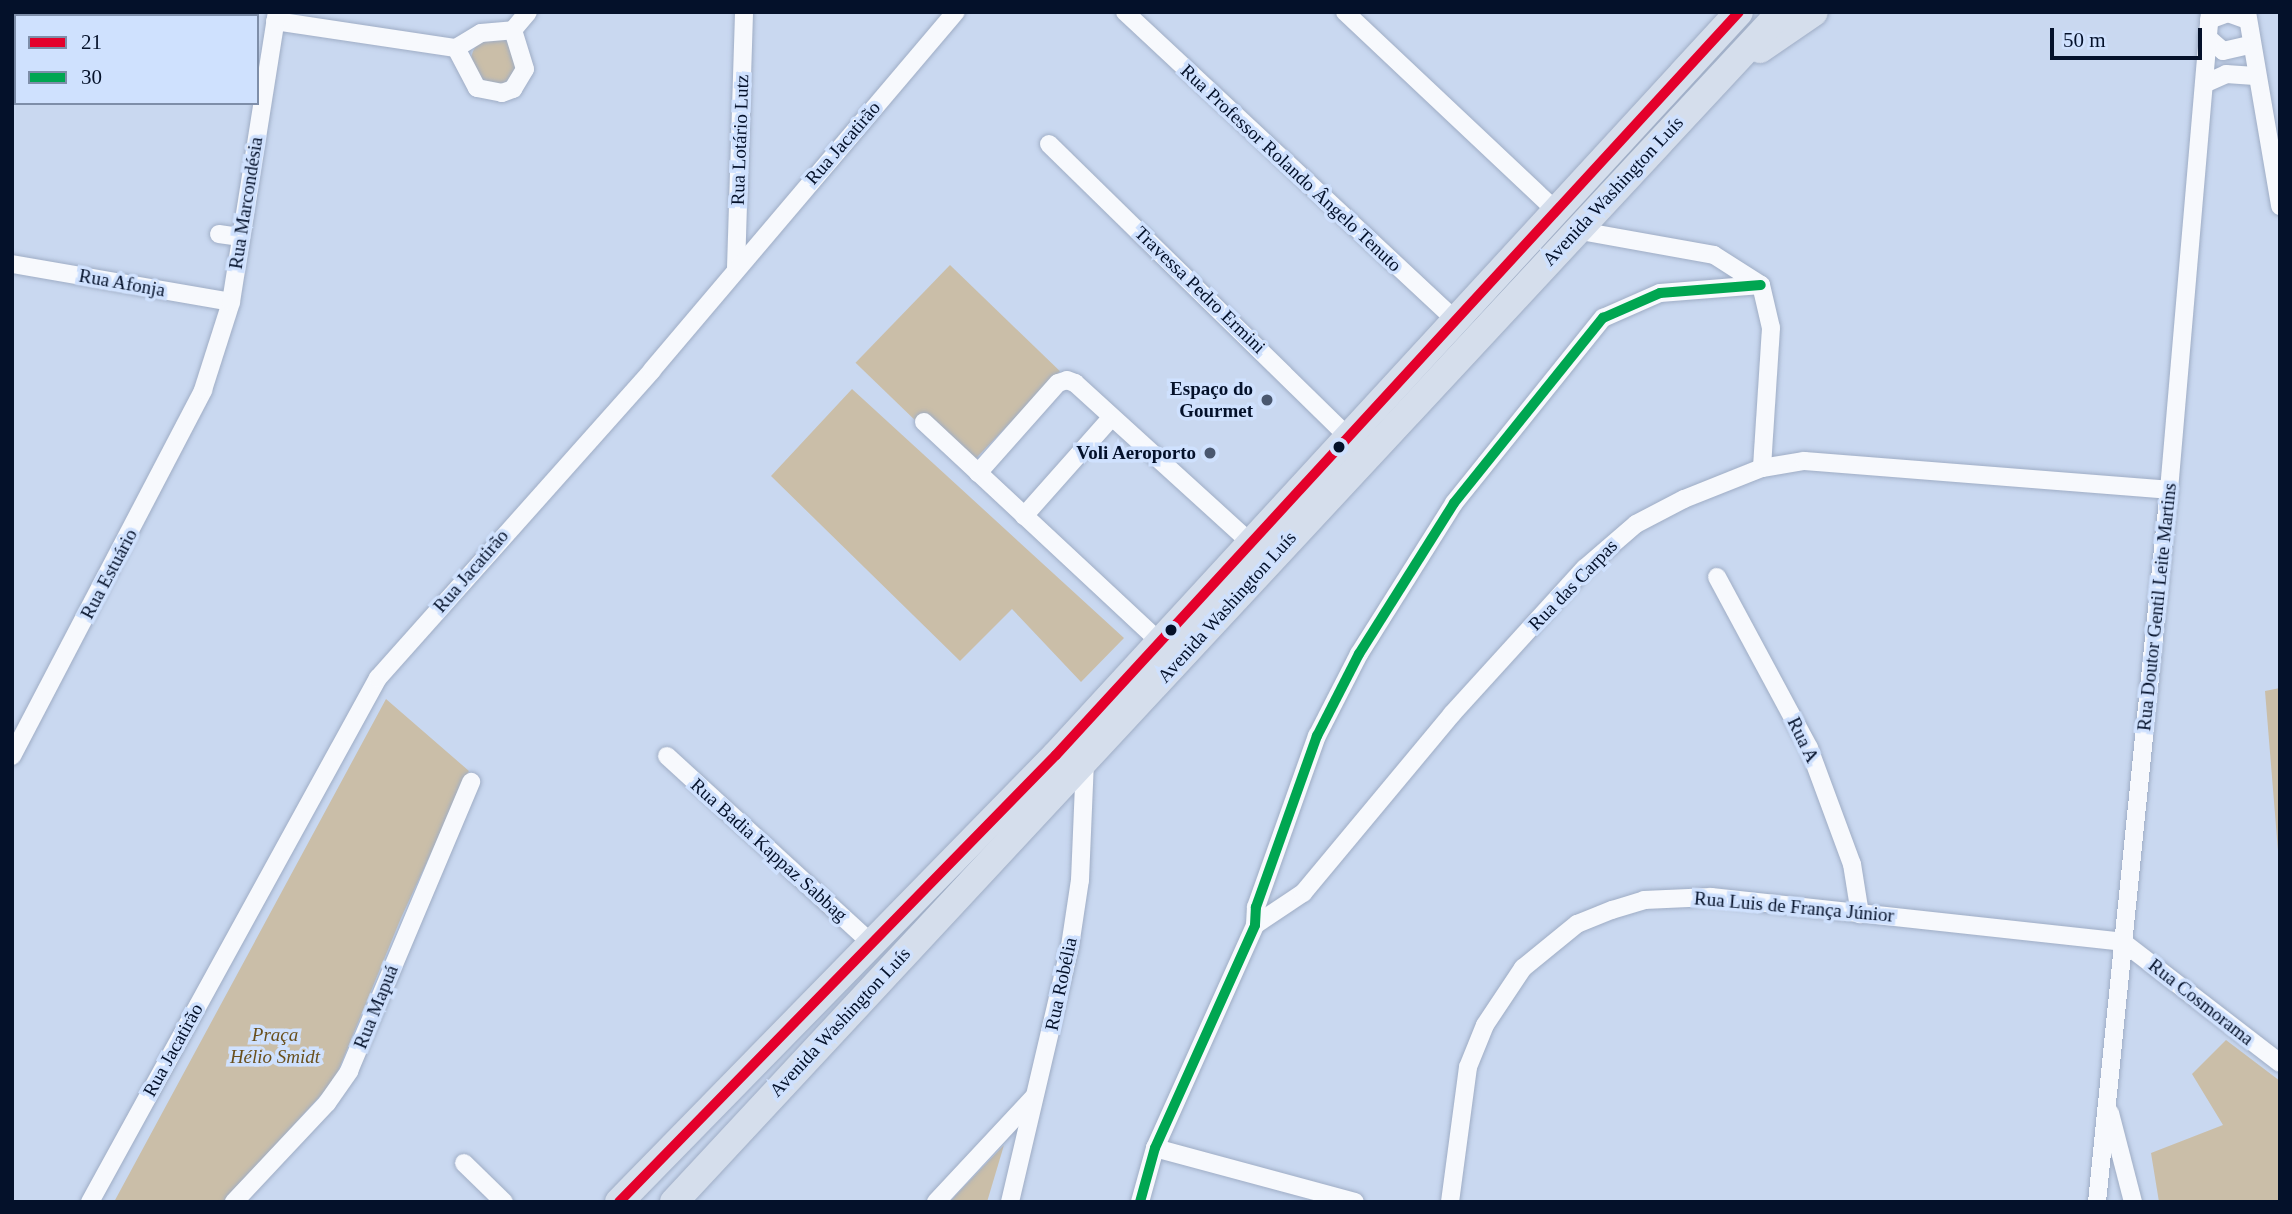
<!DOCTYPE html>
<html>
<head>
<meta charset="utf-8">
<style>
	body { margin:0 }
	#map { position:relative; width:2292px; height:1214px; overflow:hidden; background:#c9d8f0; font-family:Georgia,serif }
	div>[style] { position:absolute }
	.green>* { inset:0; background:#cabea8; transform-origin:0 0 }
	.round { border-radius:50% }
	.roads { filter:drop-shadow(0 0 2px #9fadc5) drop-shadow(0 0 2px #9fadc5) }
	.minor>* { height:18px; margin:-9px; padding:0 9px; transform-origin:9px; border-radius:9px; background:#f7f9fd }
	.trunk>* { height:28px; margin:-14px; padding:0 14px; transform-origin:14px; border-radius:14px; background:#d5deec }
	.bus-1>* { height:10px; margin:-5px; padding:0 5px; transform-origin:5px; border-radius:5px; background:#e4002b }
	.bus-2>* { height:10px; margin:-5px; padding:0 5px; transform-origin:5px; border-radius:5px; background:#00a651 }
	.dots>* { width:19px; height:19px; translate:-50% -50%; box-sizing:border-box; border:4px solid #cfe1fe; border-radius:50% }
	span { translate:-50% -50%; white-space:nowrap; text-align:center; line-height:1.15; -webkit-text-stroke:7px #cfe1fe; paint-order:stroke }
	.street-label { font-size:19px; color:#04112a }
	.poi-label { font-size:19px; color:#04112a; font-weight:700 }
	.right { translate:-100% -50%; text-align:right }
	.park-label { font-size:19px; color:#694f1c; font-style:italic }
	.frame { position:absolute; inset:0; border:14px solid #04112a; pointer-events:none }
	.legend { position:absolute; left:14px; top:14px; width:245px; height:91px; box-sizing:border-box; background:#cfe1fe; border:2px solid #7e8ea9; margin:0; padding:9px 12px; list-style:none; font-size:21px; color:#04112a }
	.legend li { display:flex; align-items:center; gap:14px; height:35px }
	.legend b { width:35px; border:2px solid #7e8ea9 }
	.scale { position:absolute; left:2050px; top:28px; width:152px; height:32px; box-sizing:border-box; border:4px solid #04112a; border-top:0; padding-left:9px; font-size:21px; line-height:24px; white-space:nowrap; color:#04112a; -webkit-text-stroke:5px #cfe1fe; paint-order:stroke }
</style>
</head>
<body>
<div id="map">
	<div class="green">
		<div class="round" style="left:471px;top:37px;width:48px;height:48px"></div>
		<div style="left:950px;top:265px;width:153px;height:136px;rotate:44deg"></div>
		<div style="clip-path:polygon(852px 389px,1124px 638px,1081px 682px,1012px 609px,960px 661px,771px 476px)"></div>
		<div style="clip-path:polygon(2280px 688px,2280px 863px,2279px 863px,2265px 691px)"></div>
		<div style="clip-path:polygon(386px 699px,469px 771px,401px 918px,334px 1081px,223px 1202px,114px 1202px)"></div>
		<div style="clip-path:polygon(2226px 1040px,2280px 1081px,2280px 1202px,2159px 1202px,2151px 1153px,2223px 1125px,2192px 1074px)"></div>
		<div style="clip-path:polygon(1004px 1145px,987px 1202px,950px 1202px,956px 1195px)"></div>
	</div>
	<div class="roads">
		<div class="minor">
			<div style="left:1125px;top:12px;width:456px;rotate:43deg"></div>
			<div style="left:1345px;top:12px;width:291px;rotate:43.3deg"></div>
			<div style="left:2247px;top:12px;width:197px;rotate:80.3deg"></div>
			<div style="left:2209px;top:20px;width:20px;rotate:-20deg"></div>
			<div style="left:2228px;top:13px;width:20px;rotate:20deg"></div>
			<div style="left:275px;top:21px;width:183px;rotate:8.5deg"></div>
			<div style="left:2207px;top:37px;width:21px;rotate:41deg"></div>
			<div style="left:2223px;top:51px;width:28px;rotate:-13deg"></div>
			<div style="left:456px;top:48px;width:45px;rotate:62.3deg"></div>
			<div style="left:477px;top:88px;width:25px;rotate:11deg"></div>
			<div style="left:502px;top:93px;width:12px;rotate:-20deg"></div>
			<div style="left:513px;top:89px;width:23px;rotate:-59deg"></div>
			<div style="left:525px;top:69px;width:41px;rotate:-107.1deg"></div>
			<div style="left:456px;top:48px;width:29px;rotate:-31deg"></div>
			<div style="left:481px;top:33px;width:32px;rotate:-5deg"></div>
			<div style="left:513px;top:30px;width:23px;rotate:-50deg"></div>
			<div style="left:2204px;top:84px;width:24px;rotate:-24deg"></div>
			<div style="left:2226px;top:74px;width:29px;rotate:4deg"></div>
			<div style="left:1049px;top:144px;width:420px;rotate:44.4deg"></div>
			<div style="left:1575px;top:230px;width:141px;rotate:10.2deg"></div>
			<div style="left:1714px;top:255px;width:56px;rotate:32.6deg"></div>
			<div style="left:1761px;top:285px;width:44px;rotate:76.9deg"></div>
			<div style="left:1771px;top:328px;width:140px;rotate:93.7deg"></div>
			<div style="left:219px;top:234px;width:22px;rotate:8deg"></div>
			<div style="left:12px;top:264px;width:222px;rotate:9.8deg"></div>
			<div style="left:736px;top:268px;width:256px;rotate:-88.2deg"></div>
			<div style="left:924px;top:422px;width:323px;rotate:43deg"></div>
			<div style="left:978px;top:473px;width:120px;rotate:-48.4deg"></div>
			<div style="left:1058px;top:383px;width:9px;rotate:-18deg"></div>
			<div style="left:1067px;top:380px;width:9px;rotate:21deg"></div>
			<div style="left:1075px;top:383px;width:238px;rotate:42.3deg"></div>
			<div style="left:1024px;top:516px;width:131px;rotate:-48.4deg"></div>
			<div style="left:1717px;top:577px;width:194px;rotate:61.7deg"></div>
			<div style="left:1809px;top:748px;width:124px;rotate:69.7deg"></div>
			<div style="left:1852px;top:864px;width:51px;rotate:80.9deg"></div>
			<div style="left:12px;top:756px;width:413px;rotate:-62.4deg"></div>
			<div style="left:203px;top:390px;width:92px;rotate:-72.3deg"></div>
			<div style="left:231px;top:302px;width:294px;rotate:-81deg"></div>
			<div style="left:667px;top:756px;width:277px;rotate:42.5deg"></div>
			<div style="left:1255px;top:925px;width:58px;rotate:-33.7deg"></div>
			<div style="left:1303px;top:893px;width:233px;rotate:-50.2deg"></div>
			<div style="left:1452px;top:714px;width:197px;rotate:-47.7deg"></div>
			<div style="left:1585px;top:568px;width:67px;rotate:-40.8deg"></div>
			<div style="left:1636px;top:524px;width:54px;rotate:-27.5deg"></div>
			<div style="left:1684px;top:499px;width:84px;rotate:-21.7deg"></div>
			<div style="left:1762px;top:468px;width:43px;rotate:-9.5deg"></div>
			<div style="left:1804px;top:461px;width:366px;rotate:4.5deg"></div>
			<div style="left:2123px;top:942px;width:198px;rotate:37.6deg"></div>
			<div style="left:2110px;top:1113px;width:92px;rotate:75.5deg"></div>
			<div style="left:1155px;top:1148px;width:207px;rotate:15.1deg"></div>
			<div style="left:464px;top:1163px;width:56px;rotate:44.3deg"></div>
			<div style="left:90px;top:1202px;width:598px;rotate:-61.21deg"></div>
			<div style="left:378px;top:678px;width:412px;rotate:-48.3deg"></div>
			<div style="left:652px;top:370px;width:470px;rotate:-49.7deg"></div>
			<div style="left:234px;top:1202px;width:136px;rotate:-46.8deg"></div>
			<div style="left:327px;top:1103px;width:39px;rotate:-55deg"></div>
			<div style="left:349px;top:1071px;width:314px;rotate:-67.1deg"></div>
			<div style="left:936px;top:1202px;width:144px;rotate:-47deg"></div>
			<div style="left:1010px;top:1202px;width:263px;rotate:-76.8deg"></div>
			<div style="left:1070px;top:946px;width:67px;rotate:-81.4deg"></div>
			<div style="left:1080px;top:880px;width:118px;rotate:-87.6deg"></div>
			<div style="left:1140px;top:1202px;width:56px;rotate:-74.5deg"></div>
			<div style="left:1155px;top:1148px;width:244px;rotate:-65.8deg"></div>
			<div style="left:1255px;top:925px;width:18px;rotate:-87deg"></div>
			<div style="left:1256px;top:907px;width:182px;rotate:-70.4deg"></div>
			<div style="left:1317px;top:736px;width:92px;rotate:-62.9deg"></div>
			<div style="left:1359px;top:654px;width:178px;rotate:-57.8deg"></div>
			<div style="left:1454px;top:503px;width:238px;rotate:-51.2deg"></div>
			<div style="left:1603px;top:318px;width:62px;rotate:-23.7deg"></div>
			<div style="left:1660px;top:293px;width:101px;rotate:-4.5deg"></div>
			<div style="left:1450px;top:1202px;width:136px;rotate:-82.4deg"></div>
			<div style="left:1468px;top:1067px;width:45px;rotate:-68deg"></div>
			<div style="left:1485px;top:1025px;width:69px;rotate:-56.3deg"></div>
			<div style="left:1523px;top:968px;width:70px;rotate:-39.2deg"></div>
			<div style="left:1577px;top:924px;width:38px;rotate:-22deg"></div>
			<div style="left:1612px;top:910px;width:34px;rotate:-17deg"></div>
			<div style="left:1644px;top:900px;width:67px;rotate:-2.6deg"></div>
			<div style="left:1711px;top:897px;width:414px;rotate:6.2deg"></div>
			<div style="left:2097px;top:1202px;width:716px;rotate:-84.23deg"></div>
			<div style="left:2169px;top:490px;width:480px;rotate:-85.1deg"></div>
		</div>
		<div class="trunk">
			<div style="left:1760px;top:49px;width:65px;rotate:-34.4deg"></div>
			<div style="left:619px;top:1202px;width:625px;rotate:-45.65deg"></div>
			<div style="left:1056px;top:755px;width:1009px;rotate:-47.41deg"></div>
			<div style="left:674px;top:1202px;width:1625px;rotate:-47.07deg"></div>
		</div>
	</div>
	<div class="bus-1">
		<div style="left:619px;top:1202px;width:625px;rotate:-45.65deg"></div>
		<div style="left:1056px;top:755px;width:1009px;rotate:-47.41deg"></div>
	</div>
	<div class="bus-2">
		<div style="left:1140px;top:1202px;width:56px;rotate:-74.5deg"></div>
		<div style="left:1155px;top:1148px;width:244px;rotate:-65.8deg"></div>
		<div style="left:1255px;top:925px;width:18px;rotate:-87deg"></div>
		<div style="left:1256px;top:907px;width:182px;rotate:-70.4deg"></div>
		<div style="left:1317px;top:736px;width:92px;rotate:-62.9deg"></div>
		<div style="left:1359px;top:654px;width:178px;rotate:-57.8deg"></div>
		<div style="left:1454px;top:503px;width:238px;rotate:-51.2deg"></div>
		<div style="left:1603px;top:318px;width:62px;rotate:-23.7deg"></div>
		<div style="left:1660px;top:293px;width:101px;rotate:-4.5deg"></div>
	</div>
	<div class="dots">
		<div style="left:1267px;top:400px;background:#49576f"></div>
		<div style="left:1339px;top:447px;background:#04112a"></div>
		<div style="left:1210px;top:453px;background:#49576f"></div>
		<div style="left:1171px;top:630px;background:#04112a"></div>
	</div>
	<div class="street-label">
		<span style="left:740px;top:140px;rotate:-88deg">Rua Lotário Lutz</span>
		<span style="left:843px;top:143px;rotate:-49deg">Rua Jacatirão</span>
		<span style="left:1291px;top:168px;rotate:43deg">Rua Professor Rolando Ângelo Tenuto</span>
		<span style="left:1613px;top:191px;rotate:-47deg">Avenida Washington Luís</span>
		<span style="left:246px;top:203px;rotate:-81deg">Rua Marcondésia</span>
		<span style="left:122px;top:283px;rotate:10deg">Rua Afonja</span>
		<span style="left:1200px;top:290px;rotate:44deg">Travessa Pedro Ermini</span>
		<span style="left:471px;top:571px;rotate:-49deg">Rua Jacatirão</span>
		<span style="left:109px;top:574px;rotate:-62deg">Rua Estuário</span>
		<span style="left:1573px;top:585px;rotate:-46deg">Rua das Carpas</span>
		<span style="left:1227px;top:607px;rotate:-48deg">Avenida Washington Luís</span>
		<span style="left:2157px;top:607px;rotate:-84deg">Rua Doutor Gentil Leite Martins</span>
		<span style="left:1803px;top:740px;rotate:64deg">Rua A</span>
		<span style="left:769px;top:850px;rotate:42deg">Rua Badia Kappaz Sabbag</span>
		<span style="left:1794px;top:907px;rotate:5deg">Rua Luis de França Júnior</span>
		<span style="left:1061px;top:984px;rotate:-78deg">Rua Robélia</span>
		<span style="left:2201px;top:1002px;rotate:38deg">Rua Cosmorama</span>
		<span style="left:376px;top:1007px;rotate:-68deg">Rua Mapuá</span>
		<span style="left:840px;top:1022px;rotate:-47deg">Avenida Washington Luís</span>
		<span style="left:173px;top:1050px;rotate:-61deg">Rua Jacatirão</span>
	</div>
	<div class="poi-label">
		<span class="right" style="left:1253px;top:400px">Espaço do<br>Gourmet</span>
		<span class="right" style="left:1196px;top:453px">Voli Aeroporto</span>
	</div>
	<div class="park-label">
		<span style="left:275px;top:1046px">Praça<br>Hélio Smidt</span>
	</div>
	<div class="frame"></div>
	<ul class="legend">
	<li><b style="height:9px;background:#e4002b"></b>21</li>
	<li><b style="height:9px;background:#00a651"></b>30</li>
	</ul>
	<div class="scale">50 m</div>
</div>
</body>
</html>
